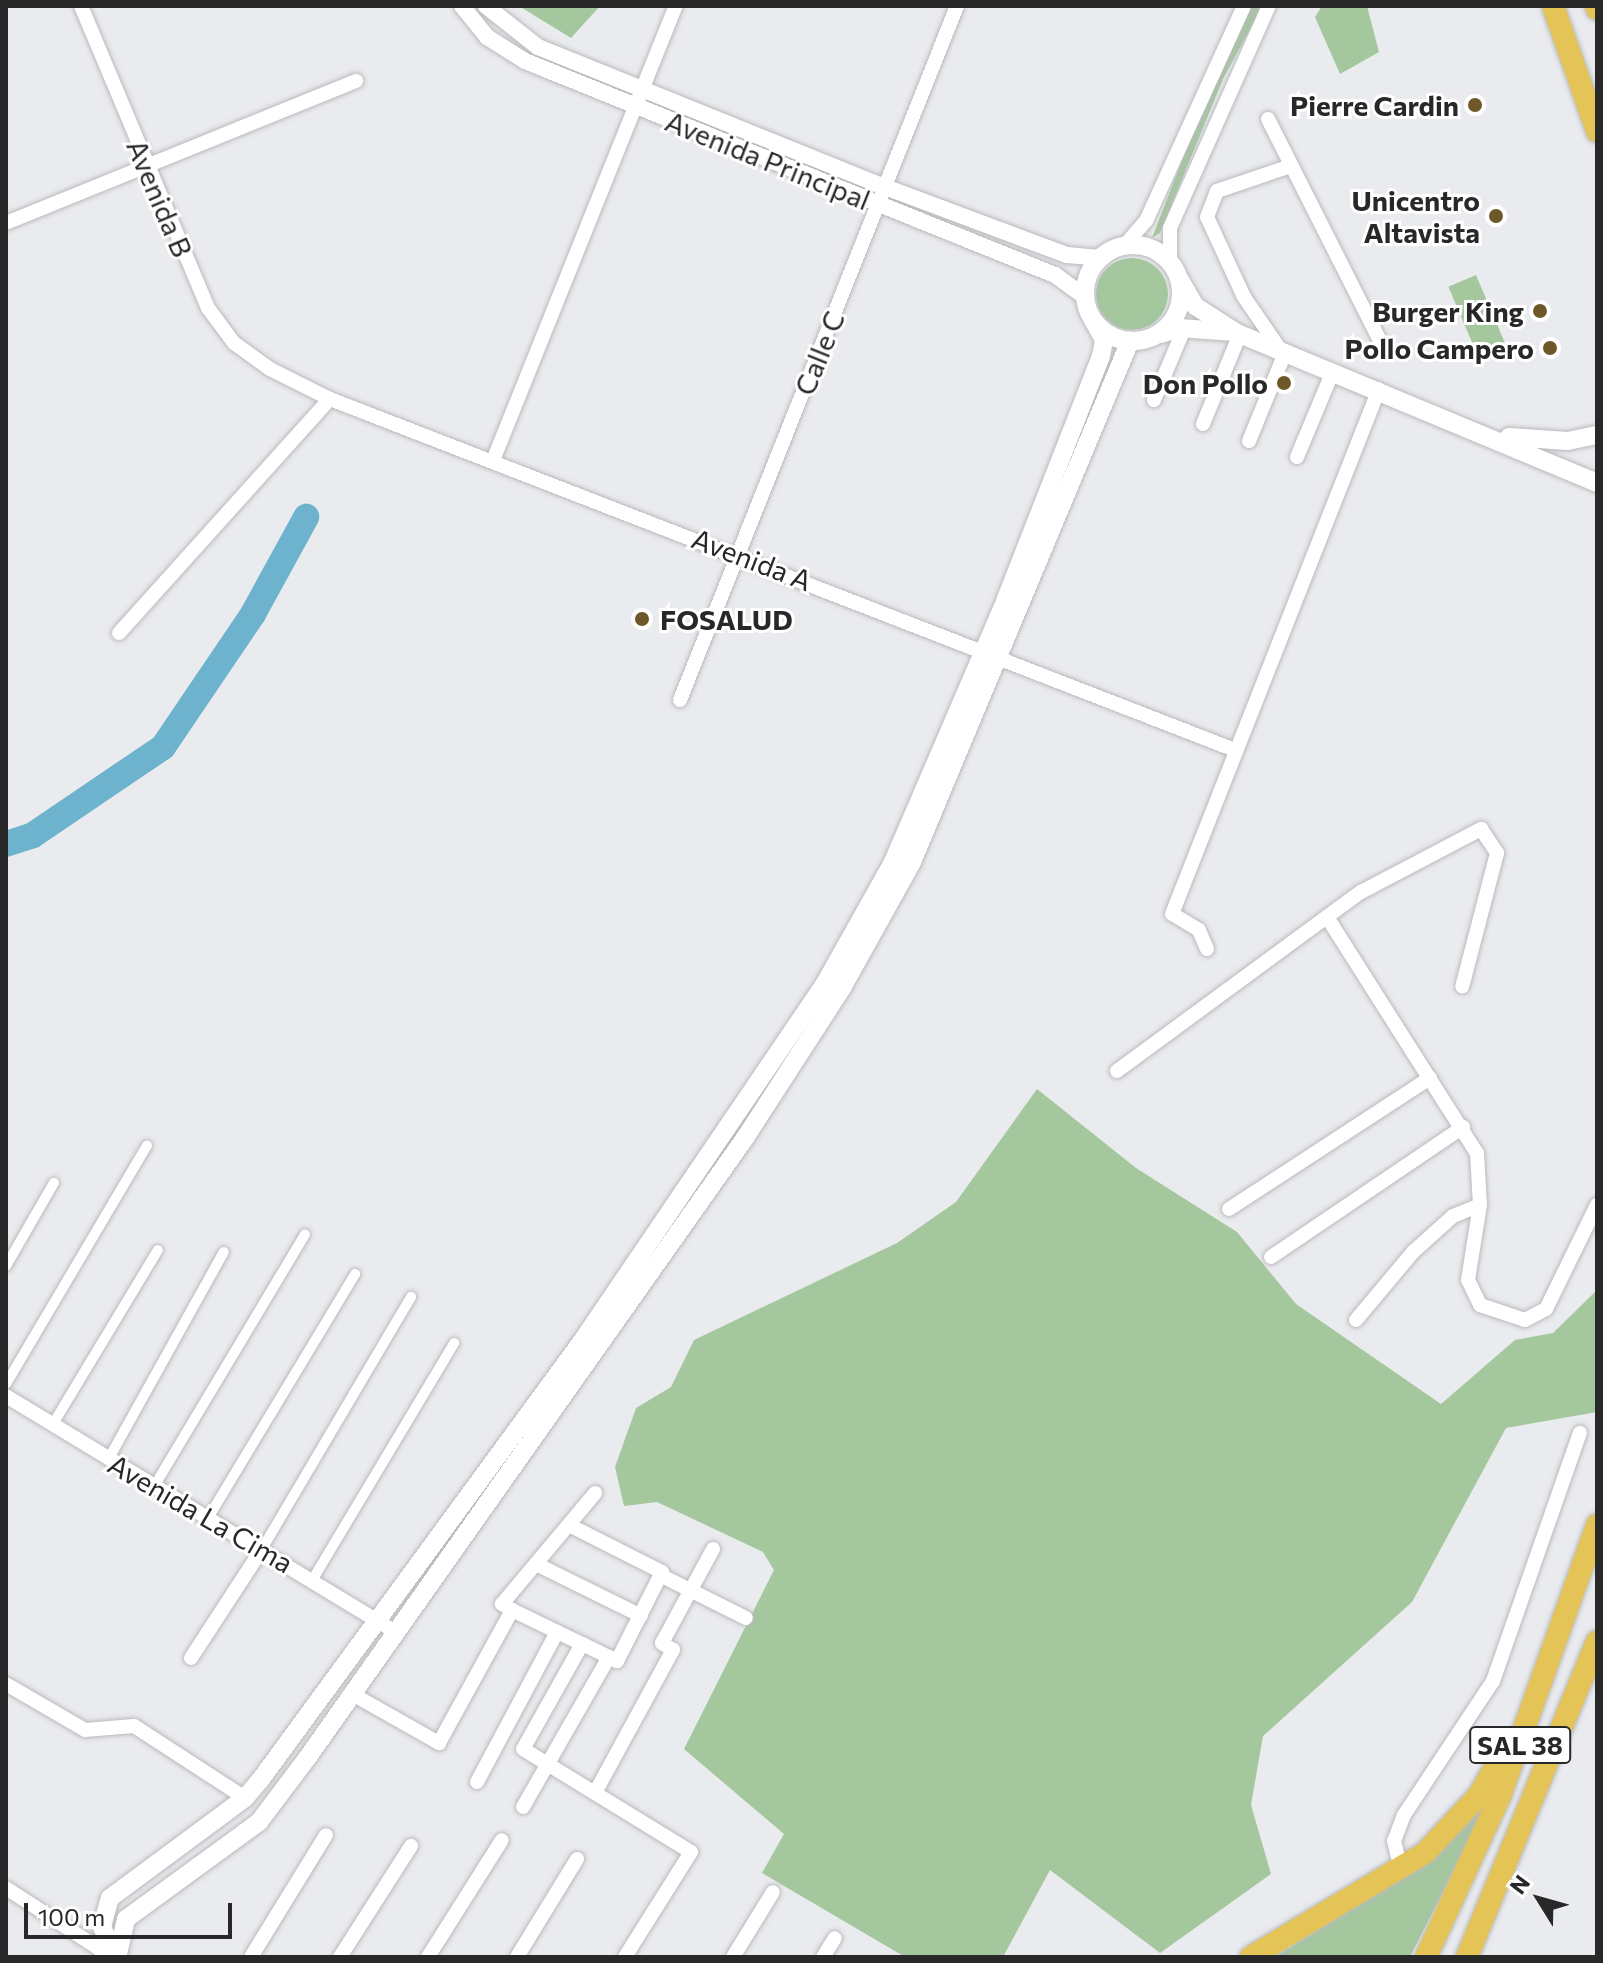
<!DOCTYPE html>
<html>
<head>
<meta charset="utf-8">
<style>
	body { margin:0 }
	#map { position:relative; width:1603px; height:1963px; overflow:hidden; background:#eaebee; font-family:Commissioner,sans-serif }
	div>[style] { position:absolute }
	.green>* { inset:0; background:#a4c79e; transform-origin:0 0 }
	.round { border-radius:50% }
	.river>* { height:26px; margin:-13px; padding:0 13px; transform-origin:13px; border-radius:13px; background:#6db3cd }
	.roads { filter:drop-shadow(0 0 2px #b9babd) drop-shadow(0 0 2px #b9babd) }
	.pedestrian>* { height:10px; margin:-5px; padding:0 5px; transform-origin:5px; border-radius:5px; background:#fff }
	.minor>* { height:14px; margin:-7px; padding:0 7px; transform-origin:7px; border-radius:7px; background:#fff }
	.tertiary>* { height:16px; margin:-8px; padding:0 8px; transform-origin:8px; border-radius:8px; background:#fff }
	.secondary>* { height:18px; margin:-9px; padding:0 9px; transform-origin:9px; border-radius:9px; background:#fff }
	.secondary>.ring { margin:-9px; padding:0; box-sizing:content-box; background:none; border:18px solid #fff; border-radius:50% }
	.trunk>* { height:22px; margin:-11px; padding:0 11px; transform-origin:11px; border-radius:11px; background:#e4c456 }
	.dots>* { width:22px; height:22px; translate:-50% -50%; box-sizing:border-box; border:4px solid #fff; border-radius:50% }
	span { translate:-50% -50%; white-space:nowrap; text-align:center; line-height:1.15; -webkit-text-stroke:6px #fff; paint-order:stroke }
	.shield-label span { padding:2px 6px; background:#fff; border:2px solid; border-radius:6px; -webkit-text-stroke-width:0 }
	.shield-label { font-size:26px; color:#282829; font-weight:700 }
	.poi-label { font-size:28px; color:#282829; font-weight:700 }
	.right { translate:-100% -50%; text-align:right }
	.left { translate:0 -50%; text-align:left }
	.street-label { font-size:28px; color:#282829 }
	.frame { position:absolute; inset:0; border:8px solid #282829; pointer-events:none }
	.north { position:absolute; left:1499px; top:1859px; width:80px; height:80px; -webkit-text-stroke:6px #fff; paint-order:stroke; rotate:307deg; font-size:22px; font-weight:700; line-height:32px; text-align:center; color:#282829 }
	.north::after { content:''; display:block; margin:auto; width:28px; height:36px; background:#282829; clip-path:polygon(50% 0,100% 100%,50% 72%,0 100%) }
	.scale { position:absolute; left:24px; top:1903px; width:208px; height:36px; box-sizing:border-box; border:4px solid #282829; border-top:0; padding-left:10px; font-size:24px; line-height:28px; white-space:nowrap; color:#282829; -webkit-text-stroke:6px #fff; paint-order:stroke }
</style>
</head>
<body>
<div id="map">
	<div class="green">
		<div style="clip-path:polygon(519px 6px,600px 6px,571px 38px)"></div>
		<div style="clip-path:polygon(1251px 6px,1261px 9px,1223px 79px,1160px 233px,1152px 238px,1215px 75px)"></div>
		<div style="clip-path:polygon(1322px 6px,1367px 6px,1379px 52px,1340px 74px,1315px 17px)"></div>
		<div class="round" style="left:1096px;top:258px;width:72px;height:72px"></div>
		<div style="left:1476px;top:275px;width:78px;height:30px;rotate:67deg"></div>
		<div style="clip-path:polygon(1037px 1089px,1136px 1168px,1237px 1232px,1296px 1304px,1441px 1404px,1515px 1340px,1553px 1333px,1597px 1290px,1597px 1412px,1506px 1428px,1412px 1602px,1263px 1736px,1251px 1805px,1271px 1874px,1160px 1953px,1050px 1870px,1003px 1957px,905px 1957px,762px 1873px,784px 1834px,684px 1749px,774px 1570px,763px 1552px,657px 1502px,624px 1506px,615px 1467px,636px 1408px,671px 1387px,694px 1340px,897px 1243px,956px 1202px)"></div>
		<div style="clip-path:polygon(1491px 1797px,1410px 1957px,1278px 1955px,1415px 1869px)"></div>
	</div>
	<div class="river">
		<div style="left:6px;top:844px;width:28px;rotate:-18deg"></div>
		<div style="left:33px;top:835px;width:157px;rotate:-34.1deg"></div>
		<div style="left:163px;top:747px;width:161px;rotate:-55.9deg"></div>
		<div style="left:253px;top:614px;width:111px;rotate:-61.3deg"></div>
	</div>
	<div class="roads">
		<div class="pedestrian">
			<div style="left:6px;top:1266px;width:96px;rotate:-60deg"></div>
			<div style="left:6px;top:1384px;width:277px;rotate:-59.4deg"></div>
			<div style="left:53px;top:1424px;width:203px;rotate:-58.9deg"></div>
			<div style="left:108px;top:1460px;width:238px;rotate:-60.9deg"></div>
			<div style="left:155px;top:1485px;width:292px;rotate:-59.1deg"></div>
			<div style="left:208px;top:1518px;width:285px;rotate:-58.9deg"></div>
			<div style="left:262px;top:1549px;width:293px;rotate:-59.4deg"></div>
			<div style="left:313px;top:1579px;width:275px;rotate:-59.1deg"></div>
		</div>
		<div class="minor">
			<div style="left:81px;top:6px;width:328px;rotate:67.2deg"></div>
			<div style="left:208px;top:308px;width:44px;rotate:53.4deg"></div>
			<div style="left:234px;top:343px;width:44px;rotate:35.8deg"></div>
			<div style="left:270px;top:369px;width:67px;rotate:26.6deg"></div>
			<div style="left:330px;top:399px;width:971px;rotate:21.2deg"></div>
			<div style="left:1268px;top:119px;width:246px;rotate:63.2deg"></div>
			<div style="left:6px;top:223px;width:378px;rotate:-22.1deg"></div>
			<div style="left:1124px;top:246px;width:33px;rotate:-49deg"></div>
			<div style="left:1146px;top:221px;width:236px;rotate:-65.5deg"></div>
			<div style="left:1170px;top:261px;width:33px;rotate:-90deg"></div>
			<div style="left:1170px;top:228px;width:243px;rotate:-66deg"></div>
			<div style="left:1281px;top:351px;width:65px;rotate:-124.4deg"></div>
			<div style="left:1244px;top:297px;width:88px;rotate:-114.8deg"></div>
			<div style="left:1207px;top:217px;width:28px;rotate:-69deg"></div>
			<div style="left:1217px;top:191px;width:75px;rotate:-18.7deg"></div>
			<div style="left:1154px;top:400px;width:77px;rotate:-67.1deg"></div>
			<div style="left:1203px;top:424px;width:97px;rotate:-67.7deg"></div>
			<div style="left:1249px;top:441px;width:95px;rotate:-67.8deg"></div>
			<div style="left:1297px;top:457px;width:93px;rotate:-67.3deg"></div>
			<div style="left:494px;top:458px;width:487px;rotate:-68.1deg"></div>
			<div style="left:119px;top:633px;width:315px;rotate:-48deg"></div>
			<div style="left:680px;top:700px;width:747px;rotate:-68.24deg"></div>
			<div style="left:1327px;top:917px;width:280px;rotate:57.6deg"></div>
			<div style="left:1477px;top:1153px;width:52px;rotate:86.7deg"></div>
			<div style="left:1480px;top:1205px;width:76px;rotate:99.1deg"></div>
			<div style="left:1468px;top:1280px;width:28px;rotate:64deg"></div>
			<div style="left:1480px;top:1305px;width:47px;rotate:18.4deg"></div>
			<div style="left:1525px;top:1320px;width:24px;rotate:-28deg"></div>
			<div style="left:1546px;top:1309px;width:116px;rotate:-63.9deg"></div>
			<div style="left:1207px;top:949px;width:21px;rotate:-113deg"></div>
			<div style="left:1199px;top:930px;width:31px;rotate:-149deg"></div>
			<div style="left:1172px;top:914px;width:564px;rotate:-68.48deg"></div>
			<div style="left:1117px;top:1071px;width:303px;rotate:-36.3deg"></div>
			<div style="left:1361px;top:892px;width:136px;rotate:-27.7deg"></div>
			<div style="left:1481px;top:829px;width:29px;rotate:56deg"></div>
			<div style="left:1497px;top:853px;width:138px;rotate:104.6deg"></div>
			<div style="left:1229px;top:1209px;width:240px;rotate:-33.1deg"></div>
			<div style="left:1271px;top:1257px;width:232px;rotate:-34.1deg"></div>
			<div style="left:1356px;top:1320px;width:89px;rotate:-50deg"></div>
			<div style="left:1413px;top:1252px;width:54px;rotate:-42deg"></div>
			<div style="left:1453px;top:1216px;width:29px;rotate:-22deg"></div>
			<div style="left:6px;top:1396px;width:455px;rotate:31.2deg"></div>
			<div style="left:569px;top:1525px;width:104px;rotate:26.8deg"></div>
			<div style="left:662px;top:1572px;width:100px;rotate:116.8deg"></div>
			<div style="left:617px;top:1661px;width:9px;rotate:-153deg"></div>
			<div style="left:536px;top:1564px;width:117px;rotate:26.3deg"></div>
			<div style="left:660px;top:1575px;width:96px;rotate:26.6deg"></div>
			<div style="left:512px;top:1610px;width:12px;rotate:-149deg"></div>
			<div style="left:502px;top:1604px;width:145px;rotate:-50deg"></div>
			<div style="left:191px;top:1658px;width:130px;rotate:-56.9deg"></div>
			<div style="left:6px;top:1684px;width:91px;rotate:30.2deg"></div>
			<div style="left:85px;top:1730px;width:49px;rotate:-4.7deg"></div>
			<div style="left:134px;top:1726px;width:132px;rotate:33deg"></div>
			<div style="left:354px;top:1695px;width:98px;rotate:29.5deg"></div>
			<div style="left:439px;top:1743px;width:152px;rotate:-61.2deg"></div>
			<div style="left:512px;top:1610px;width:78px;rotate:25.9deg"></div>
			<div style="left:582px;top:1644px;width:120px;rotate:119.3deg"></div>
			<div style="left:523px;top:1749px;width:197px;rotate:31.5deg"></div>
			<div style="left:691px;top:1852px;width:124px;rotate:122.2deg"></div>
			<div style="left:477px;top:1782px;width:170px;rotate:-61.9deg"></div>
			<div style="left:596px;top:1791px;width:161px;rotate:-61.4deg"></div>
			<div style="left:673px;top:1650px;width:13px;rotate:-148deg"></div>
			<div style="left:662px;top:1643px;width:107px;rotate:-61.5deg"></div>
			<div style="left:523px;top:1807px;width:173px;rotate:-60.2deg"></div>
			<div style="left:609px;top:1657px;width:30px;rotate:-154deg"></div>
			<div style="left:1401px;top:1869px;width:29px;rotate:-104deg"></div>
			<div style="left:1394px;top:1841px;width:28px;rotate:-69deg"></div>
			<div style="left:1404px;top:1815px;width:161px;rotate:-56.4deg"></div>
			<div style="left:1493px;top:1681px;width:263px;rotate:-70.7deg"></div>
			<div style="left:6px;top:1888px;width:126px;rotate:33.1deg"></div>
			<div style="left:251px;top:1957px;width:143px;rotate:-58.4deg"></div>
			<div style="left:340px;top:1957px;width:132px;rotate:-57.4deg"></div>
			<div style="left:428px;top:1957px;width:138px;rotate:-57.7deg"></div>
			<div style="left:517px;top:1957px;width:115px;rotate:-58.5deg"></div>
			<div style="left:733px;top:1957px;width:76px;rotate:-58.4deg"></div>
			<div style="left:823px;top:1957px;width:22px;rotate:-58deg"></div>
		</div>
		<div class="tertiary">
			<div style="left:462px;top:6px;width:40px;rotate:51deg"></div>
			<div style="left:487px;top:37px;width:45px;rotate:32.3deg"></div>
			<div style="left:525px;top:61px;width:572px;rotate:21.99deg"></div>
			<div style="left:1055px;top:275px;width:37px;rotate:36deg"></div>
			<div style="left:486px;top:6px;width:66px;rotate:38.3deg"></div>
			<div style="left:538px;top:47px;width:374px;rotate:22deg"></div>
			<div style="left:885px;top:187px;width:194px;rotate:20.5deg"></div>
			<div style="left:1067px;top:255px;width:33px;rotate:5deg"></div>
		</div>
		<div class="secondary">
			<div class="ring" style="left:1085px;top:245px;width:78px;height:78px"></div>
			<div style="left:1180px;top:280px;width:30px;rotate:60deg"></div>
			<div style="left:1195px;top:306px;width:50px;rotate:32.7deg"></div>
			<div style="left:1237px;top:333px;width:390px;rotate:22.6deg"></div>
			<div style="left:1161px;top:334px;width:20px;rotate:-18deg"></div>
			<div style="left:1180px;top:328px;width:54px;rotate:4.2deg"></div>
			<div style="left:1509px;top:437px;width:59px;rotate:3.9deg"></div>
			<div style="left:1568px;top:441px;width:30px;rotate:-12deg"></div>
			<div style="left:118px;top:1954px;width:36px;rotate:-77deg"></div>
			<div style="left:126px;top:1919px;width:165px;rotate:-36.1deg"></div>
			<div style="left:259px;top:1822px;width:81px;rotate:-53deg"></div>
			<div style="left:308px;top:1757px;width:758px;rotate:-54.78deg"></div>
			<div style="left:745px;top:1138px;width:179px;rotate:-57.1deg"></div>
			<div style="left:842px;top:988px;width:144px;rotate:-60.9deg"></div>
			<div style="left:912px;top:862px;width:565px;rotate:-67.29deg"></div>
			<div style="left:116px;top:1957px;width:33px;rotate:-115deg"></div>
			<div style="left:102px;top:1927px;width:30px;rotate:-75deg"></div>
			<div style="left:110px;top:1898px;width:168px;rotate:-36.5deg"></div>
			<div style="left:245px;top:1798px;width:25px;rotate:-50deg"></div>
			<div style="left:261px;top:1779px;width:543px;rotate:-53.76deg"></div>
			<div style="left:582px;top:1341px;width:430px;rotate:-55.8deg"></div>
			<div style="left:824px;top:985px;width:139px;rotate:-60.7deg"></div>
			<div style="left:892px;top:864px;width:286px;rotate:-66.7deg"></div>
			<div style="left:1005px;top:601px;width:263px;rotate:-68.6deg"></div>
			<div style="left:1101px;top:356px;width:16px;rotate:-79deg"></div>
			<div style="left:1104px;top:340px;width:23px;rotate:-119deg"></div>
		</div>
		<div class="trunk">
			<div style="left:1553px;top:6px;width:133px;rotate:70.6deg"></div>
			<div style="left:1596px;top:6px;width:3px;rotate:72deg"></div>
			<div style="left:1251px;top:1957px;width:203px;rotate:-30.9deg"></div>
			<div style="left:1425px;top:1853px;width:79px;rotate:-47deg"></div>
			<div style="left:1479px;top:1795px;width:54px;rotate:-60.1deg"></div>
			<div style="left:1426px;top:1957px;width:177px;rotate:-65.3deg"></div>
			<div style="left:1500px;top:1796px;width:288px;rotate:-70.3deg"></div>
			<div style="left:1467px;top:1957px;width:341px;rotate:-67.6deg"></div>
		</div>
	</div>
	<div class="dots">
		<div style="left:1475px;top:105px;background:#6e5828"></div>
		<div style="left:1496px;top:216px;background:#6e5828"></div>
		<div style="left:1540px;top:311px;background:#6e5828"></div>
		<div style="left:1550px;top:348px;background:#6e5828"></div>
		<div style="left:1284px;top:383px;background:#6e5828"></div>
		<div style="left:642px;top:619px;background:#6e5828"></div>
	</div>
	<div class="shield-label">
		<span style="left:1520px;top:1745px">SAL 38</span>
	</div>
	<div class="poi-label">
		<span class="right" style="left:1459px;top:105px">Pierre Cardin</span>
		<span class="right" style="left:1480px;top:216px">Unicentro<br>Altavista</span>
		<span class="right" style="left:1524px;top:311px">Burger King</span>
		<span class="right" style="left:1534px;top:348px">Pollo Campero</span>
		<span class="right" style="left:1268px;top:383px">Don Pollo</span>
		<span class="left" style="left:660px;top:619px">FOSALUD</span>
	</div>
	<div class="street-label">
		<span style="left:768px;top:160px;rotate:22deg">Avenida Principal</span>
		<span style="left:160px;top:198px;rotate:67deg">Avenida B</span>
		<span style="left:819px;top:353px;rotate:-68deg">Calle C</span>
		<span style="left:752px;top:559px;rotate:21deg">Avenida A</span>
		<span style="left:201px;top:1513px;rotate:30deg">Avenida La Cima</span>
	</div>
	<div class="frame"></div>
	<div class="north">N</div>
	<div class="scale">100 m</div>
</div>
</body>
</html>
